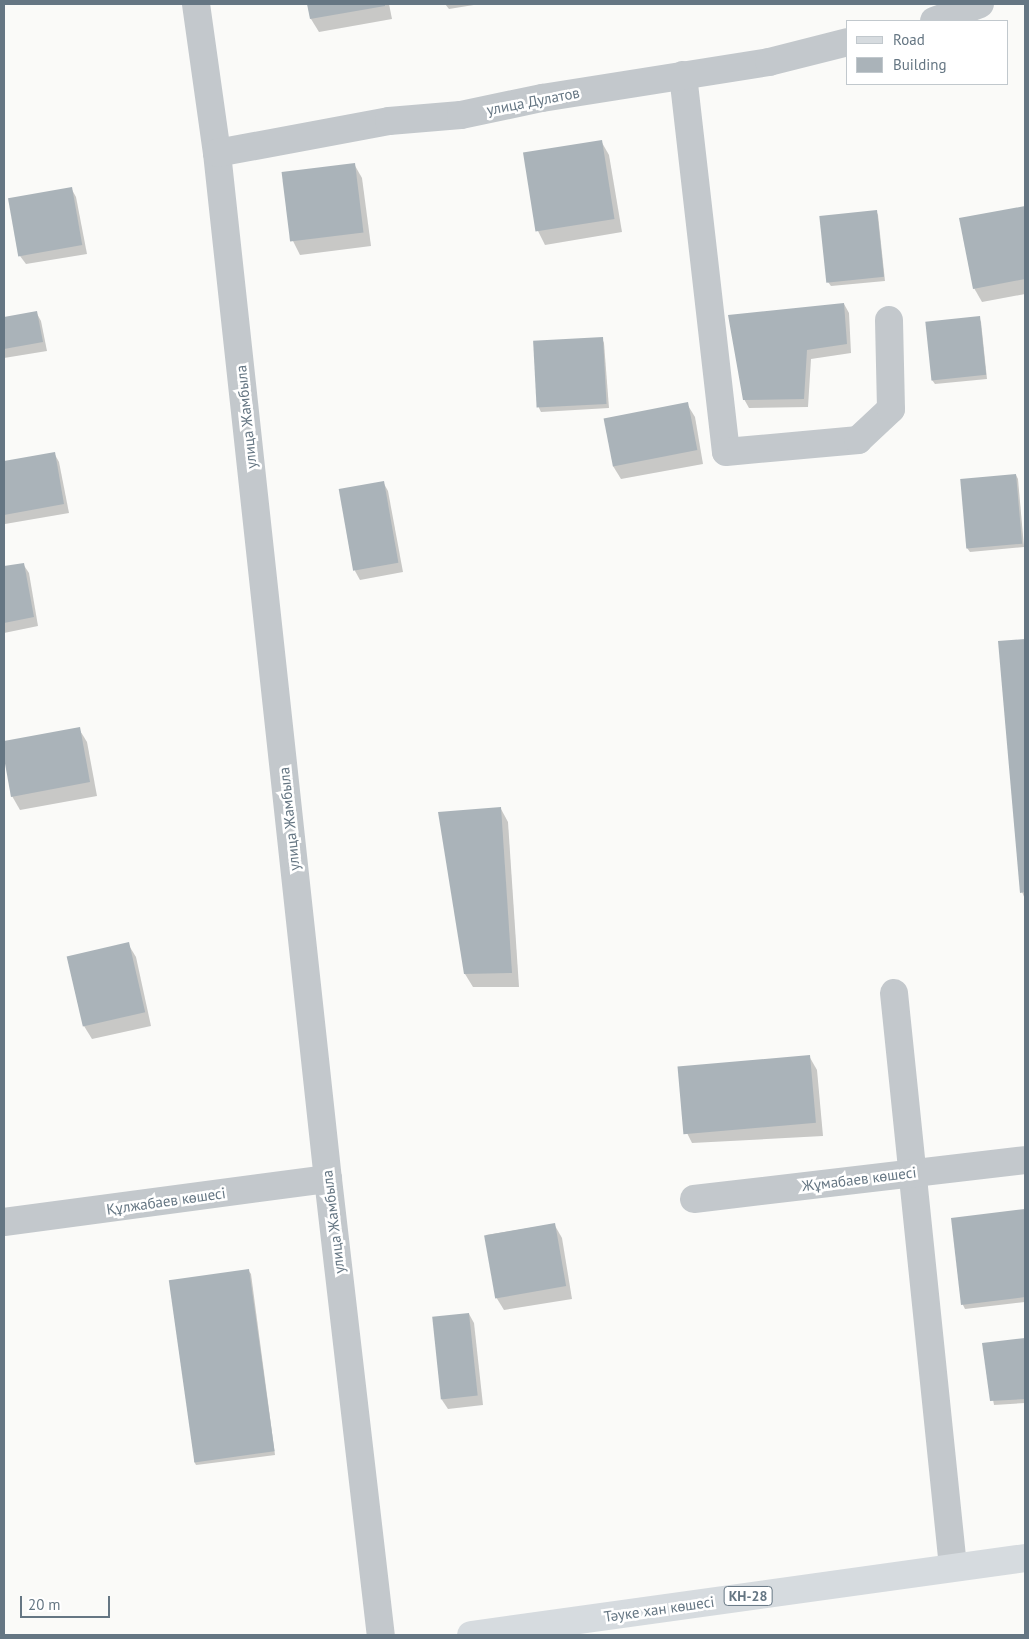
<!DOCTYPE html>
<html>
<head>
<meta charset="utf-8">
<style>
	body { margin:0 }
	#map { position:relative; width:1029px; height:1639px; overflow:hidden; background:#fafaf8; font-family:"PT Sans",sans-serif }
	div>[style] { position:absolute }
	.shadow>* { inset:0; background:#0003 }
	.building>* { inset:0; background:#aab3b9; transform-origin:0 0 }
	.minor>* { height:28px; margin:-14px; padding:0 14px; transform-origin:14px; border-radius:14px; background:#c3c8cc }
	.major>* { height:28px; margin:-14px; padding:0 14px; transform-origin:14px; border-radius:14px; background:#d6dbdf }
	span { translate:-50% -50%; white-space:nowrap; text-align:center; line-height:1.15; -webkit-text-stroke:5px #fff; paint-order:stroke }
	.shield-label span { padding:1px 4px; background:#fff; border:1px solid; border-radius:4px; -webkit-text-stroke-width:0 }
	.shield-label { font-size:14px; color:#657683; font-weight:700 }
	.street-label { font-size:15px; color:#657683 }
	.frame { position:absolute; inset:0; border:5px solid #657683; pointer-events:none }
	.legend { position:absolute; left:846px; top:20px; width:162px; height:65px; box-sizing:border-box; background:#fff; border:1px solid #c1c8cd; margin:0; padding:6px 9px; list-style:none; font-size:15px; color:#657683 }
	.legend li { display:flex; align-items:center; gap:10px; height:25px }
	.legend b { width:25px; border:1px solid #c1c8cd }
	.scale { position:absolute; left:20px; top:1596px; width:90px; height:22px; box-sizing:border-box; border:2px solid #657683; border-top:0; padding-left:6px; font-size:15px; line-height:18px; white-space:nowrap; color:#657683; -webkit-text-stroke:4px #fff; paint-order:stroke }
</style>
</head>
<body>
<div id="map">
	<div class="shadow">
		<div style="clip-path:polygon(308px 4px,389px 4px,392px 19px,319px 32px,311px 19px)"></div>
		<div style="clip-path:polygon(445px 4px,480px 4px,449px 9px)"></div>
		<div style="clip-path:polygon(601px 141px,609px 155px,622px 232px,545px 245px,538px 231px)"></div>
		<div style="clip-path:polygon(354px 164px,362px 178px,371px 246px,300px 255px,293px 241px)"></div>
		<div style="clip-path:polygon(71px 188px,76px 197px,87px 254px,26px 264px,20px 256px)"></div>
		<div style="clip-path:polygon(1025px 207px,1025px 294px,982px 302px,974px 288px,961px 219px)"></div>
		<div style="clip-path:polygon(876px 211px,878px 215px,885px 281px,831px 286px,828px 282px)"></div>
		<div style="clip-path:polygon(844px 304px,849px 313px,851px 353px,811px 359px,808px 407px,749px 408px,744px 399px)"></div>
		<div style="clip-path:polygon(36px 312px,41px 321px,47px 351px,4px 358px,4px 318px)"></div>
		<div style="clip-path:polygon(979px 318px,981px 322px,987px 379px,935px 384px,932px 380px)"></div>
		<div style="clip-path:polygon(602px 338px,604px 343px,609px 408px,541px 412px,539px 408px,535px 343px)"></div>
		<div style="clip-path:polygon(687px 404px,695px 417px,703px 464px,621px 479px,613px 466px)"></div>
		<div style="clip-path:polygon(54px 453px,59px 462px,69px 513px,5px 524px,4px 463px)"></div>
		<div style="clip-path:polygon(1016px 475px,1018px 479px,1024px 547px,970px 552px,967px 548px)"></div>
		<div style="clip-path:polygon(383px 482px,388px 491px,403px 572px,360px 580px,355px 571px)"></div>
		<div style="clip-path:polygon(23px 564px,29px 573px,38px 626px,4px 633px,4px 568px)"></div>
		<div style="clip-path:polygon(1025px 640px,1025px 899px,1022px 892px,1000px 642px)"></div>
		<div style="clip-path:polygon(79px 729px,87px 742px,97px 796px,20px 810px,12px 796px,4px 742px)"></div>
		<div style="clip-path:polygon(501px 809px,508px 822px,519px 987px,473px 987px,465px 974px)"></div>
		<div style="clip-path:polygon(128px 944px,136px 957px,151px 1026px,92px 1039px,84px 1026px,68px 957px)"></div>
		<div style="clip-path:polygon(809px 1056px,817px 1070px,823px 1136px,692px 1143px,685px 1129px)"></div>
		<div style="clip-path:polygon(1025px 1210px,1025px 1302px,965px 1309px,963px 1305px,952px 1219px)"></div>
		<div style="clip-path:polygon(554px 1224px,562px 1238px,572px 1299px,504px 1310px,496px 1297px,486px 1235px)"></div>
		<div style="clip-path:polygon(248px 1270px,251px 1274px,275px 1455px,196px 1465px,194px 1461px)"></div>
		<div style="clip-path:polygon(469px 1314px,474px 1323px,483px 1405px,448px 1409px,442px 1400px)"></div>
		<div style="clip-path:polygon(1025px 1340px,1025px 1403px,994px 1405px,983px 1344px)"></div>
	</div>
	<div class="building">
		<div style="clip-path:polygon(307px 4px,385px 4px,385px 6px,310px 19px)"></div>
		<div style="left:602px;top:140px;width:80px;height:80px;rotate:81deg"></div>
		<div style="left:355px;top:163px;width:70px;height:74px;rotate:83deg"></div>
		<div style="left:72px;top:187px;width:59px;height:65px;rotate:80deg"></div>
		<div style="clip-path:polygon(1025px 206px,1025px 279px,973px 289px,959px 218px)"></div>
		<div style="left:877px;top:210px;width:67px;height:58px;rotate:84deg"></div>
		<div style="clip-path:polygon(844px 303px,847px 344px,807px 350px,804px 399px,743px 400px,728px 315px)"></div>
		<div style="clip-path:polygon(37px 311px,43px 342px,4px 349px,4px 317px)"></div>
		<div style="left:980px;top:316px;width:59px;height:55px;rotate:84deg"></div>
		<div style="left:603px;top:337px;width:67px;height:70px;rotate:87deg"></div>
		<div style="left:688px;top:402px;width:49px;height:86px;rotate:79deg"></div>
		<div style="clip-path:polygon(55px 452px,64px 504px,4px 515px,4px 461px)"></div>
		<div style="left:1016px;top:474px;width:70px;height:56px;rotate:85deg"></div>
		<div style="left:384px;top:481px;width:83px;height:46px;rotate:80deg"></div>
		<div style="clip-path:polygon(24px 563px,34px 617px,4px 623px,4px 566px)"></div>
		<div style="clip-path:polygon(1025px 639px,1025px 892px,1020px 893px,998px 641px)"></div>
		<div style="clip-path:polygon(80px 727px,90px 782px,11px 797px,4px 758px,4px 741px)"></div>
		<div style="clip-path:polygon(501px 807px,512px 973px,464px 974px,438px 812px)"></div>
		<div style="left:129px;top:942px;width:72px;height:64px;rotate:77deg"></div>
		<div style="left:810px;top:1055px;width:68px;height:133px;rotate:85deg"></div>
		<div style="clip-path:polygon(1025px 1209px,1025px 1297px,961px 1305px,951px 1218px)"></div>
		<div style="left:555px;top:1223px;width:64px;height:72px;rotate:80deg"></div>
		<div style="left:249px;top:1269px;width:184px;height:81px;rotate:82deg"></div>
		<div style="left:469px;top:1313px;width:83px;height:37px;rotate:84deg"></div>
		<div style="clip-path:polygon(1025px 1338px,1025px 1399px,990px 1401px,982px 1343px)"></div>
	</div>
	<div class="minor">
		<div style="left:196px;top:4px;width:150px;rotate:82deg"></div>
		<div style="left:217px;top:153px;width:1032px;rotate:83.83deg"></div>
		<div style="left:328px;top:1179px;width:459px;rotate:83.4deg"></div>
		<div style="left:934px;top:21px;width:49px;rotate:-20.3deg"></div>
		<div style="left:683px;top:75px;width:379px;rotate:83.5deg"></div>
		<div style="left:726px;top:452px;width:133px;rotate:-5.2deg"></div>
		<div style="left:858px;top:440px;width:45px;rotate:-43.2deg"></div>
		<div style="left:891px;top:409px;width:89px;rotate:-91.3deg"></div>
		<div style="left:217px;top:153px;width:175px;rotate:-10.5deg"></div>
		<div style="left:389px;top:121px;width:72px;rotate:-4.8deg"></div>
		<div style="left:461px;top:115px;width:83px;rotate:-11.9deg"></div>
		<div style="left:542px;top:98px;width:230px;rotate:-9deg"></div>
		<div style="left:769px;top:62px;width:81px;rotate:-14.2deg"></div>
		<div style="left:894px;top:993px;width:577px;rotate:84.13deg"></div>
		<div style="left:694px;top:1199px;width:333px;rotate:-6.7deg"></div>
		<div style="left:4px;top:1222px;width:327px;rotate:-7.6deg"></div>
	</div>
	<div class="major">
		<div style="left:471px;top:1635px;width:559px;rotate:-7.91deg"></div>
	</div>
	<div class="shield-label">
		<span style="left:748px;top:1596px">КН-28</span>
	</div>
	<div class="street-label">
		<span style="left:533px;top:101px;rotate:-11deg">улица Дулатов</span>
		<span style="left:246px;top:417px;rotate:-96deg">улица Жамбыла</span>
		<span style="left:289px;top:819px;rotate:-96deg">улица Жамбыла</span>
		<span style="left:859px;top:1179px;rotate:-7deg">Жұмабаев көшесі</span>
		<span style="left:166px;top:1201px;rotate:-8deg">Құлжабаев көшесі</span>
		<span style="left:333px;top:1222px;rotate:-97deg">улица Жамбыла</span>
		<span style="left:659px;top:1609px;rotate:-8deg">Тәуке хан көшесі</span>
	</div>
	<div class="frame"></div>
	<ul class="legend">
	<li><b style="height:6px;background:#d6dbdf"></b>Road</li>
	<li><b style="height:14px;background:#aab3b9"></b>Building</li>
	</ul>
	<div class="scale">20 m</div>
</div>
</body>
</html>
